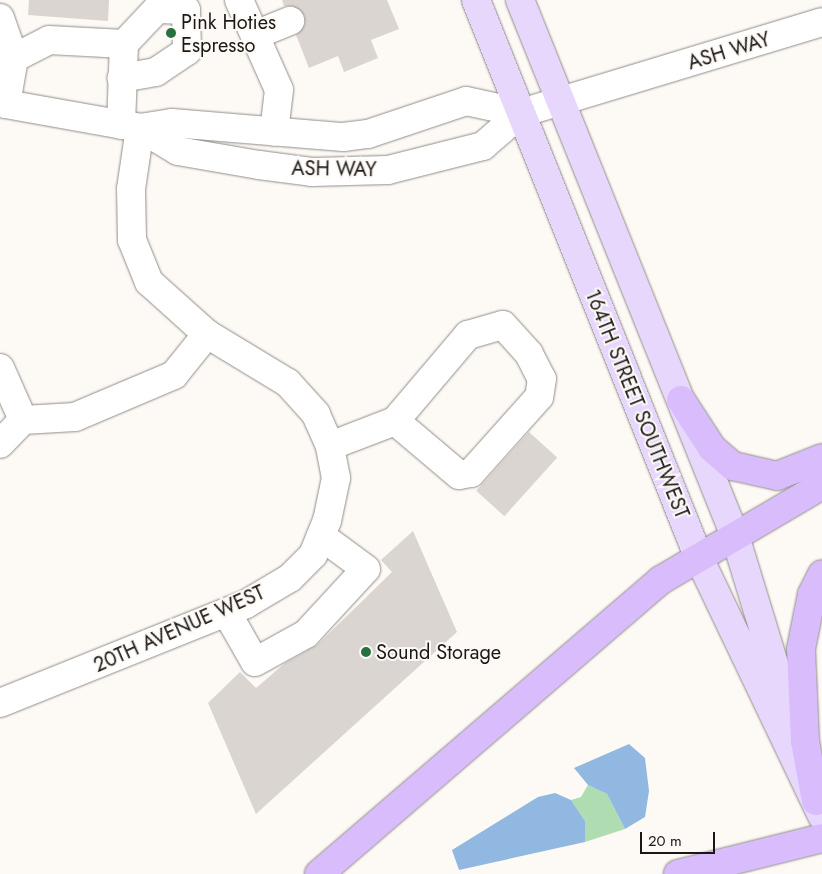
<!DOCTYPE html>
<html>
<head>
<meta charset="utf-8">
<style>
	body { margin:0 }
	#map { position:relative; width:822px; height:874px; overflow:hidden; background:#fdf9f5; font-family:Jost,sans-serif }
	div>[style] { position:absolute }
	.green>* { inset:0; background:#b0dcb2 }
	.water>* { inset:0; background:#90b8e1 }
	.building>* { inset:0; background:#dbd5d2; transform-origin:0 0 }
	.roads { filter:drop-shadow(0 0 1px #918d89) drop-shadow(0 0 1px #918d89) }
	.minor>* { height:28px; margin:-14px; padding:0 14px; transform-origin:14px; border-radius:14px; background:#fff }
	.major>* { height:28px; margin:-14px; padding:0 14px; transform-origin:14px; border-radius:14px; background:#e8d7fd }
	.highway>* { height:28px; margin:-14px; padding:0 14px; transform-origin:14px; border-radius:14px; background:#d8bcfc }
	.dots>* { width:14px; height:14px; translate:-50% -50%; box-sizing:border-box; border:2px solid #fdf9f5; border-radius:50% }
	span { translate:-50% -50%; white-space:nowrap; text-align:center; line-height:1.15; -webkit-text-stroke:4px #fdf9f5; paint-order:stroke }
	.poi-label { font-size:20px; color:#1a1817 }
	.left { translate:0 -50%; text-align:left }
	.street-label { font-size:20px; color:#1a1817 }
	.scale { position:absolute; left:640px; top:832px; width:75px; height:22px; box-sizing:border-box; border:2px solid #1a1817; border-top:0; padding-left:6px; font-size:15px; line-height:18px; white-space:nowrap; color:#1a1817; -webkit-text-stroke:4px #fdf9f5; paint-order:stroke }
</style>
</head>
<body>
<div id="map">
	<div class="green">
		<div style="clip-path:polygon(588px 785px,607px 794px,625px 829px,585px 842px,585px 821px,571px 800px,581px 797px)"></div>
	</div>
	<div class="water">
		<div style="clip-path:polygon(629px 744px,645px 758px,649px 791px,645px 817px,625px 829px,607px 794px,588px 785px,574px 768px)"></div>
		<div style="clip-path:polygon(555px 793px,571px 800px,585px 821px,585px 842px,459px 870px,452px 850px,538px 797px)"></div>
	</div>
	<div class="building">
		<div style="clip-path:polygon(29px 0,109px 0,108px 21px,28px 15px)"></div>
		<div style="clip-path:polygon(282px 0,387px 0,399px 29px,371px 40px,378px 58px,344px 72px,338px 56px,309px 68px,296px 35px,305px 24px,304px 15px,293px 6px,284px 6px)"></div>
		<div style="left:529px;top:432px;width:38px;height:79px;rotate:42deg"></div>
		<div style="clip-path:polygon(413px 531px,457px 632px,256px 814px,208px 703px,240px 672px,256px 688px,285px 663px,317px 645px,392px 572px,381px 560px)"></div>
	</div>
	<div class="roads">
		<div class="minor">
			<div style="left:239px;top:0;width:98px;rotate:66deg"></div>
			<div style="left:279px;top:90px;width:42px;rotate:96.8deg"></div>
			<div style="left:0;top:18px;width:42px;rotate:70.7deg"></div>
			<div style="left:255px;top:35px;width:38px;rotate:-22deg"></div>
			<div style="left:0;top:103px;width:142px;rotate:10.1deg"></div>
			<div style="left:140px;top:128px;width:44px;rotate:31.2deg"></div>
			<div style="left:178px;top:151px;width:82px;rotate:9.8deg"></div>
			<div style="left:259px;top:165px;width:53px;rotate:7.5deg"></div>
			<div style="left:312px;top:172px;width:76px;rotate:-1.5deg"></div>
			<div style="left:388px;top:170px;width:98px;rotate:-14.2deg"></div>
			<div style="left:483px;top:146px;width:50px;rotate:-41deg"></div>
			<div style="left:521px;top:113px;width:314px;rotate:-16.8deg"></div>
			<div style="left:6px;top:104px;width:47px;rotate:-80.1deg"></div>
			<div style="left:14px;top:58px;width:39px;rotate:-27deg"></div>
			<div style="left:49px;top:40px;width:75px;rotate:3.1deg"></div>
			<div style="left:121px;top:125px;width:81px;rotate:-87.9deg"></div>
			<div style="left:124px;top:44px;width:48px;rotate:-46.7deg"></div>
			<div style="left:157px;top:9px;width:29px;rotate:2deg"></div>
			<div style="left:186px;top:10px;width:41px;rotate:88.6deg"></div>
			<div style="left:187px;top:51px;width:37px;rotate:146deg"></div>
			<div style="left:156px;top:72px;width:35px;rotate:170deg"></div>
			<div style="left:140px;top:128px;width:32px;rotate:-9deg"></div>
			<div style="left:172px;top:123px;width:172px;rotate:4.7deg"></div>
			<div style="left:343px;top:137px;width:25px;rotate:-7deg"></div>
			<div style="left:368px;top:134px;width:103px;rotate:-18.6deg"></div>
			<div style="left:466px;top:101px;width:56px;rotate:12.3deg"></div>
			<div style="left:0;top:368px;width:57px;rotate:66.1deg"></div>
			<div style="left:23px;top:420px;width:33px;rotate:134deg"></div>
			<div style="left:23px;top:420px;width:52px;rotate:-3.3deg"></div>
			<div style="left:75px;top:417px;width:108px;rotate:-23deg"></div>
			<div style="left:174px;top:375px;width:53px;rotate:-51.2deg"></div>
			<div style="left:330px;top:446px;width:70px;rotate:-21deg"></div>
			<div style="left:395px;top:421px;width:113px;rotate:-49.7deg"></div>
			<div style="left:468px;top:335px;width:36px;rotate:-16deg"></div>
			<div style="left:503px;top:325px;width:39px;rotate:48deg"></div>
			<div style="left:529px;top:354px;width:28px;rotate:63deg"></div>
			<div style="left:542px;top:379px;width:18px;rotate:99deg"></div>
			<div style="left:539px;top:397px;width:102px;rotate:131.8deg"></div>
			<div style="left:471px;top:473px;width:12px;rotate:171deg"></div>
			<div style="left:459px;top:475px;width:84px;rotate:-139.8deg"></div>
			<div style="left:227px;top:613px;width:56px;rotate:60.3deg"></div>
			<div style="left:255px;top:662px;width:58px;rotate:-28.8deg"></div>
			<div style="left:306px;top:634px;width:88px;rotate:-47.3deg"></div>
			<div style="left:366px;top:569px;width:56px;rotate:-143.7deg"></div>
			<div style="left:0;top:703px;width:265px;rotate:-21.9deg"></div>
			<div style="left:246px;top:604px;width:51px;rotate:-30.6deg"></div>
			<div style="left:290px;top:578px;width:33px;rotate:-45deg"></div>
			<div style="left:313px;top:555px;width:37px;rotate:-68deg"></div>
			<div style="left:327px;top:521px;width:44px;rotate:-78.2deg"></div>
			<div style="left:336px;top:478px;width:33px;rotate:-101deg"></div>
			<div style="left:330px;top:446px;width:35px;rotate:-114deg"></div>
			<div style="left:316px;top:414px;width:42px;rotate:-132.1deg"></div>
			<div style="left:288px;top:383px;width:95px;rotate:-148.8deg"></div>
			<div style="left:207px;top:334px;width:78px;rotate:-138.1deg"></div>
			<div style="left:149px;top:282px;width:45px;rotate:-112deg"></div>
			<div style="left:132px;top:240px;width:51px;rotate:-91.1deg"></div>
			<div style="left:131px;top:189px;width:62px;rotate:-81.6deg"></div>
		</div>
		<div class="major">
			<div style="left:476px;top:0;width:601px;rotate:68.22deg"></div>
			<div style="left:699px;top:558px;width:286px;rotate:64.5deg"></div>
			<div style="left:520px;top:0;width:578px;rotate:68.14deg"></div>
			<div style="left:735px;top:536px;width:188px;rotate:73deg"></div>
		</div>
		<div class="highway">
			<div style="left:681px;top:400px;width:57px;rotate:57.1deg"></div>
			<div style="left:712px;top:448px;width:28px;rotate:41deg"></div>
			<div style="left:733px;top:466px;width:45px;rotate:12.8deg"></div>
			<div style="left:777px;top:476px;width:48px;rotate:-21.8deg"></div>
			<div style="left:816px;top:801px;width:61px;rotate:-100.4deg"></div>
			<div style="left:805px;top:741px;width:92px;rotate:-92.5deg"></div>
			<div style="left:801px;top:649px;width:56px;rotate:-78.7deg"></div>
			<div style="left:812px;top:594px;width:22px;rotate:-63deg"></div>
			<div style="left:319px;top:874px;width:451px;rotate:-40.7deg"></div>
			<div style="left:661px;top:580px;width:187px;rotate:-30.5deg"></div>
			<div style="left:678px;top:874px;width:148px;rotate:-14deg"></div>
		</div>
	</div>
	<div class="dots">
		<div style="left:171px;top:33px;background:#27713e"></div>
		<div style="left:366px;top:652px;background:#27713e"></div>
	</div>
	<div class="poi-label">
		<span class="left" style="left:181px;top:34px">Pink Hoties<br>Espresso</span>
		<span class="left" style="left:376px;top:652px">Sound Storage</span>
	</div>
	<div class="street-label">
		<span style="left:729px;top:51px;rotate:-17deg">ASH WAY</span>
		<span style="left:334px;top:169px;rotate:1deg">ASH WAY</span>
		<span style="left:637px;top:404px;rotate:68deg">164TH STREET SOUTHWEST</span>
		<span style="left:179px;top:629px;rotate:-24deg">20TH AVENUE WEST</span>
	</div>
	<div class="scale">20 m</div>
</div>
</body>
</html>
